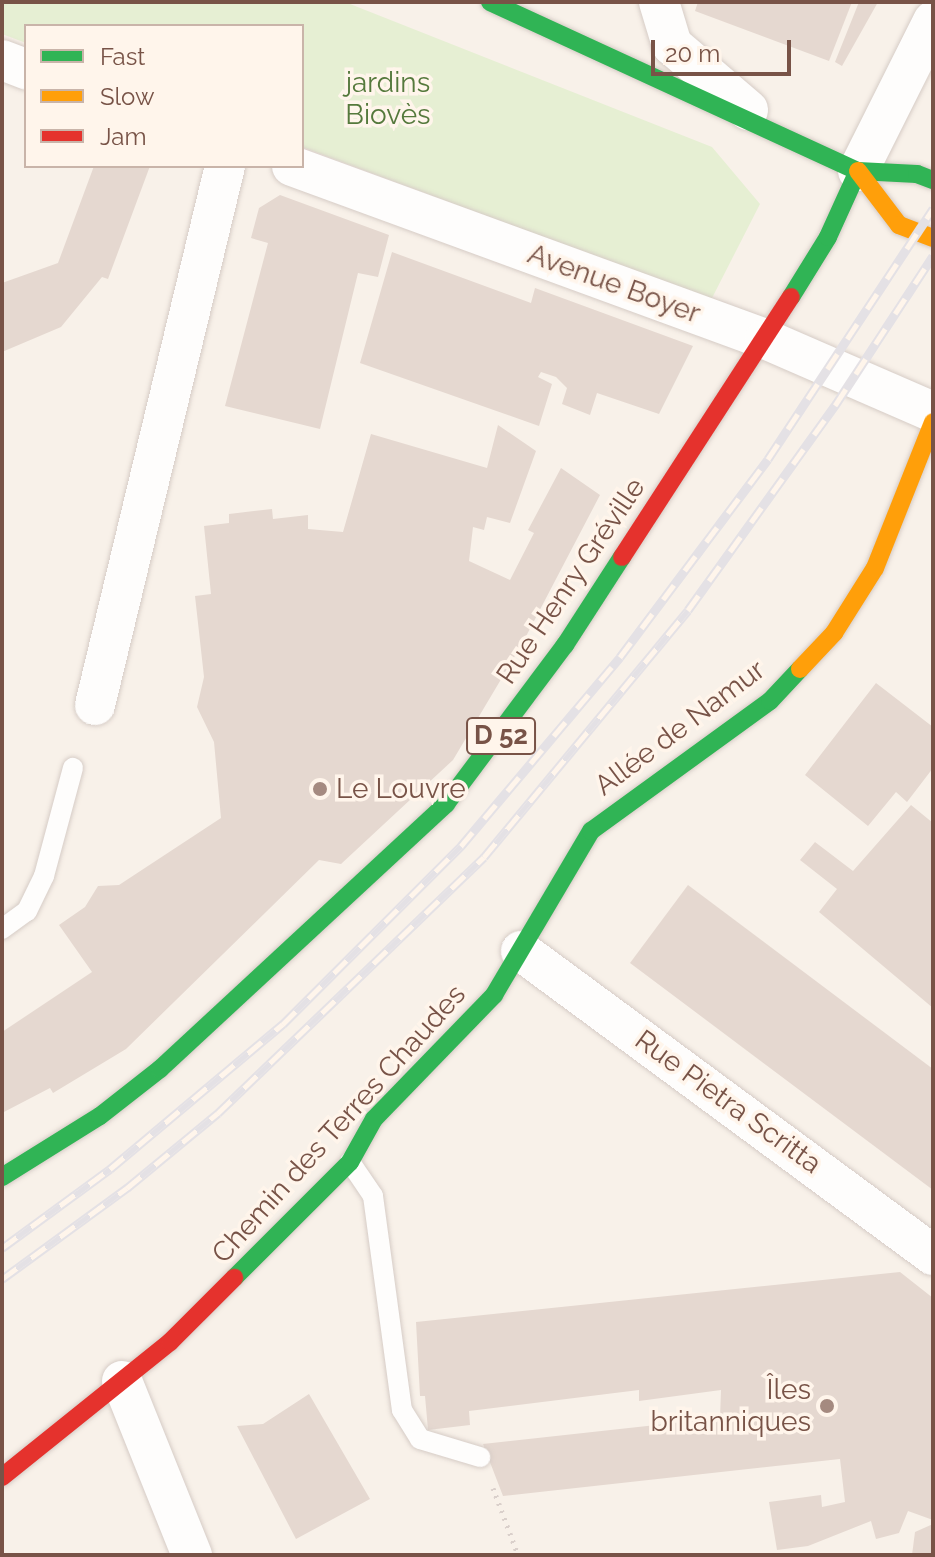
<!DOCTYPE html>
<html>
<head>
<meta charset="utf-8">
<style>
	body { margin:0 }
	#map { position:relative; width:935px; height:1557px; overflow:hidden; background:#f8f1e9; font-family:Raleway,sans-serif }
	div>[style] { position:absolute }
	.green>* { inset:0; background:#e6efd3 }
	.building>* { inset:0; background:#e5d8d0 }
	.path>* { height:5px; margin-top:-2.5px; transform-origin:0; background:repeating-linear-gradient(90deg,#dad0cb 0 2px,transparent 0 8px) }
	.roads { filter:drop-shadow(0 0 2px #d6ccc6) drop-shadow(0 0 2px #d6ccc6) }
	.lane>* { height:20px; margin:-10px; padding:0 10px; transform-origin:10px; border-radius:10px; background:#fefdfc }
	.street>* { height:40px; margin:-20px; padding:0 20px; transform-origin:20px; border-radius:20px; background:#fefdfc }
	.fast>* { height:18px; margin:-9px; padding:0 9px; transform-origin:9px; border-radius:9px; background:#30b455 }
	.slow>* { height:18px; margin:-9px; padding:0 9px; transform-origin:9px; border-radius:9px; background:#ff9f0a }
	.jam>* { height:18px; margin:-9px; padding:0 9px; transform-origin:9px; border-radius:9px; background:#e5322d }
	.rail>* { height:9px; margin-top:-4.5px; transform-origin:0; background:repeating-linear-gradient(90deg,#fff5eb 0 18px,#e4e1e5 0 36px); box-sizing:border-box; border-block:2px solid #e4e1e5 }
	.dots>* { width:22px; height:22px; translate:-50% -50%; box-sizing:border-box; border:4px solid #fff5eb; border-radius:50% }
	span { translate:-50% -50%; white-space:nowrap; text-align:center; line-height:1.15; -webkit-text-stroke:7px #fff5eb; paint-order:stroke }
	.shield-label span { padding:2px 6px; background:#fff5eb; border:2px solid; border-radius:6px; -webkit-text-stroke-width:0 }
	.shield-label { font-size:26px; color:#785347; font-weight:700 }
	.park-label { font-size:28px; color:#55793c }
	.street-label { font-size:28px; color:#785347 }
	.poi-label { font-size:28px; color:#785347 }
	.left { translate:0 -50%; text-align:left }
	.right { translate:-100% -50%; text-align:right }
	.frame { position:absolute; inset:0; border:4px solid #785347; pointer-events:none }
	.legend { position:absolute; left:24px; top:24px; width:280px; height:144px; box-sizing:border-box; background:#fff5eb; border:2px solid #c9b4a9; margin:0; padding:10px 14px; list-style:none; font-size:24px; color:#785347 }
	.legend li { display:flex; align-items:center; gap:16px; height:40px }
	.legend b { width:40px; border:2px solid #c9b4a9 }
	.scale { position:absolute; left:651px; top:40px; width:140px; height:36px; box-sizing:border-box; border:4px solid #785347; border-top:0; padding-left:10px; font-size:24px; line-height:28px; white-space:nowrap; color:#785347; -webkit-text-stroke:6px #fff5eb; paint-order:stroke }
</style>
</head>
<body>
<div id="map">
	<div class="green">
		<div style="clip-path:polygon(2px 2px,345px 2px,712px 147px,760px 204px,711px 300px,302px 147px,302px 26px,26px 26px,26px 43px,2px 34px)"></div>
	</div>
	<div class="building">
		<div style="clip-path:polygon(698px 2px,852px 2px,829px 61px,695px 11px)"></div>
		<div style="clip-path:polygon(859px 2px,878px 2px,842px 66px,835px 62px)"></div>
		<div style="clip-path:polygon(94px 166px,150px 166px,108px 279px,102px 277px,61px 327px,2px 352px,2px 283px,58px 263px)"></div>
		<div style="clip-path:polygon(280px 195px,389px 235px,378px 277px,358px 273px,320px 429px,225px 406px,268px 243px,251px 238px,259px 208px)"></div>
		<div style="clip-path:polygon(392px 252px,531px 303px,535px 288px,693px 346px,659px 414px,597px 393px,590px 415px,562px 404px,567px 388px,556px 377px,541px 372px,538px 377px,552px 384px,539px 426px,360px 363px)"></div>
		<div style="clip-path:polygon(498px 425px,536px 451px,510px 523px,487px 517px,484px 530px,473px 527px,469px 561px,510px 580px,534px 533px,528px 530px,561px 468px,600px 495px,522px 644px,453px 760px,341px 864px,319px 860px,126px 1049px,53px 1093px,50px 1088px,2px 1113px,2px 1032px,92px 972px,59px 925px,85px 907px,98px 886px,119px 885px,221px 818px,214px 742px,197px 707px,204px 677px,195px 596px,211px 594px,204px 526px,229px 523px,229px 514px,272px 509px,273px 519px,308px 515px,308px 529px,343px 532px,371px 434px,487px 468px)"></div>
		<div style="clip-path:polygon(876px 683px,933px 727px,933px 768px,907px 802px,896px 792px,868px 826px,805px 775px)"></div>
		<div style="clip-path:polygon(911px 805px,933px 823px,933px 1008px,819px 912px,837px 889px,800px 860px,815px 842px,853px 871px)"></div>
		<div style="clip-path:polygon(688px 885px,933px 1069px,933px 1190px,630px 963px)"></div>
		<div style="clip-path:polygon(900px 1272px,933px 1298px,933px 1520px,908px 1511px,899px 1533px,876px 1539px,871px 1521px,808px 1546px,777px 1550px,769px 1502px,821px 1495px,822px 1507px,845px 1502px,840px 1459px,503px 1496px,483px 1444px,720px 1418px,721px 1390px,639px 1401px,639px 1390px,469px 1411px,470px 1425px,428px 1430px,425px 1396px,420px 1396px,416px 1322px)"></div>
		<div style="clip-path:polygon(309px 1394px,370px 1499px,296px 1539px,237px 1426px,263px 1424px)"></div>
		<div style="clip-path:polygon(933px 1524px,933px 1555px,912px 1555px,915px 1532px)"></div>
	</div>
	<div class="path">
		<div style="left:493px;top:1488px;width:72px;rotate:69.5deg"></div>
	</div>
	<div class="roads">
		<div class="lane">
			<div style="left:2px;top:929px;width:31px;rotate:-36deg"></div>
			<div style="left:27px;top:911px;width:39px;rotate:-64deg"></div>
			<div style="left:44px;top:876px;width:112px;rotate:-75deg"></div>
			<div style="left:350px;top:1162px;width:41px;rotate:55.9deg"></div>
			<div style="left:373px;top:1196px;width:216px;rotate:82.3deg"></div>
			<div style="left:402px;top:1410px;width:34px;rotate:58deg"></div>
			<div style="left:420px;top:1439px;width:63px;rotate:16.7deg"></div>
		</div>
		<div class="street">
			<div style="left:659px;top:2px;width:45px;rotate:73.2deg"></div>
			<div style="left:672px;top:45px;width:100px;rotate:40.5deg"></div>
			<div style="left:2px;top:60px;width:26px;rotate:21deg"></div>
			<div style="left:292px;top:166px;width:504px;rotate:20.09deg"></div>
			<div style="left:765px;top:339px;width:183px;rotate:23.5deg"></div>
			<div style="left:858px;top:171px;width:168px;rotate:-63.4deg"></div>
			<div style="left:95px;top:705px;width:554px;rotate:-76.44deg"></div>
			<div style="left:521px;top:951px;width:512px;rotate:36.42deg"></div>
			<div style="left:122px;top:1381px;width:188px;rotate:68.1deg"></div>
		</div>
		<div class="fast">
			<div style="left:490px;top:2px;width:405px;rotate:24.7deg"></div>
			<div style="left:858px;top:171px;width:59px;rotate:2.9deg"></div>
			<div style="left:917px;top:174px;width:17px;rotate:21deg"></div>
			<div style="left:791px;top:297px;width:70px;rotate:-58.3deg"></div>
			<div style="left:828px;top:237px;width:72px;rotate:-65.6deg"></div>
			<div style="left:2px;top:1177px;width:115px;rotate:-31.9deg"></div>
			<div style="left:100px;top:1116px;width:76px;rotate:-38.1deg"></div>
			<div style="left:160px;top:1069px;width:390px;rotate:-42.8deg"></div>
			<div style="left:446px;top:804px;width:199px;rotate:-53.2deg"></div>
			<div style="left:565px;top:645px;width:105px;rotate:-57.1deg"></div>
			<div style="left:234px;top:1278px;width:164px;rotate:-45deg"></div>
			<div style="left:350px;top:1162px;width:49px;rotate:-60.8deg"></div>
			<div style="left:374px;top:1119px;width:173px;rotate:-45.9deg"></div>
			<div style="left:494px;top:995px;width:191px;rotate:-59.4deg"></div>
			<div style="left:591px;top:831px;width:221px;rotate:-36deg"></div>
			<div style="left:770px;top:701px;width:44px;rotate:-46.8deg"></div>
		</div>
		<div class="slow">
			<div style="left:858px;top:171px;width:68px;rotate:52.8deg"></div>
			<div style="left:899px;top:225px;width:36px;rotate:21deg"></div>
			<div style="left:800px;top:669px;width:50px;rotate:-46.6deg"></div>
			<div style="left:834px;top:633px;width:77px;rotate:-57.8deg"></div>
			<div style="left:875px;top:568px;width:157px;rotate:-68.3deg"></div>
		</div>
		<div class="jam">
			<div style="left:622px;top:557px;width:310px;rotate:-57deg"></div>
			<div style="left:2px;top:1477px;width:216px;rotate:-38.8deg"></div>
			<div style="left:170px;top:1342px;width:91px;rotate:-45deg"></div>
		</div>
	</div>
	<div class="rail">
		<div style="left:2px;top:1248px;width:134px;rotate:-36.2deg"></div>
		<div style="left:110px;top:1169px;width:226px;rotate:-40deg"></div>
		<div style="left:283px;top:1024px;width:252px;rotate:-45deg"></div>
		<div style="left:461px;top:846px;width:247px;rotate:-49.9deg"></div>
		<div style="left:620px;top:657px;width:247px;rotate:-53.2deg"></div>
		<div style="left:768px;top:459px;width:300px;rotate:-56.6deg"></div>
		<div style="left:2px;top:1279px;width:155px;rotate:-36.1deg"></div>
		<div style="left:127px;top:1188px;width:118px;rotate:-39.5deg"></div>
		<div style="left:218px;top:1113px;width:369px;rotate:-43.9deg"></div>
		<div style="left:484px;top:857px;width:320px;rotate:-50.4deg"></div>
		<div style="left:688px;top:610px;width:254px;rotate:-54.3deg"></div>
		<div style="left:836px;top:404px;width:177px;rotate:-56.8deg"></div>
	</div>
	<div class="dots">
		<div style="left:320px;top:789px;background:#a58a80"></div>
		<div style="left:827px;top:1406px;background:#a58a80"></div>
	</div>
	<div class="shield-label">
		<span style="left:501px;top:736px">D 52</span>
	</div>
	<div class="park-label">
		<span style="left:388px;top:99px">jardins<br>Biovès</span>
	</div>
	<div class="street-label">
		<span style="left:614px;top:284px;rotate:20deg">Avenue Boyer</span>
		<span style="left:571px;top:581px;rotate:-56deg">Rue Henry Gréville</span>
		<span style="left:680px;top:728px;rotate:-37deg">Allée de Namur</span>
		<span style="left:728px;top:1102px;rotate:36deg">Rue Pietra Scritta</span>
		<span style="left:339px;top:1124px;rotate:-48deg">Chemin des Terres Chaudes</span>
	</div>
	<div class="poi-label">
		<span class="left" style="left:336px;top:789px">Le Louvre</span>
		<span class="right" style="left:811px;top:1406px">Îles<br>britanniques</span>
	</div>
	<div class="frame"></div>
	<ul class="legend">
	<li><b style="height:10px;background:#30b455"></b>Fast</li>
	<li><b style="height:10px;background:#ff9f0a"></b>Slow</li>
	<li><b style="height:10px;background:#e5322d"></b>Jam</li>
	</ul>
	<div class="scale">20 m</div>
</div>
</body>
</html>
